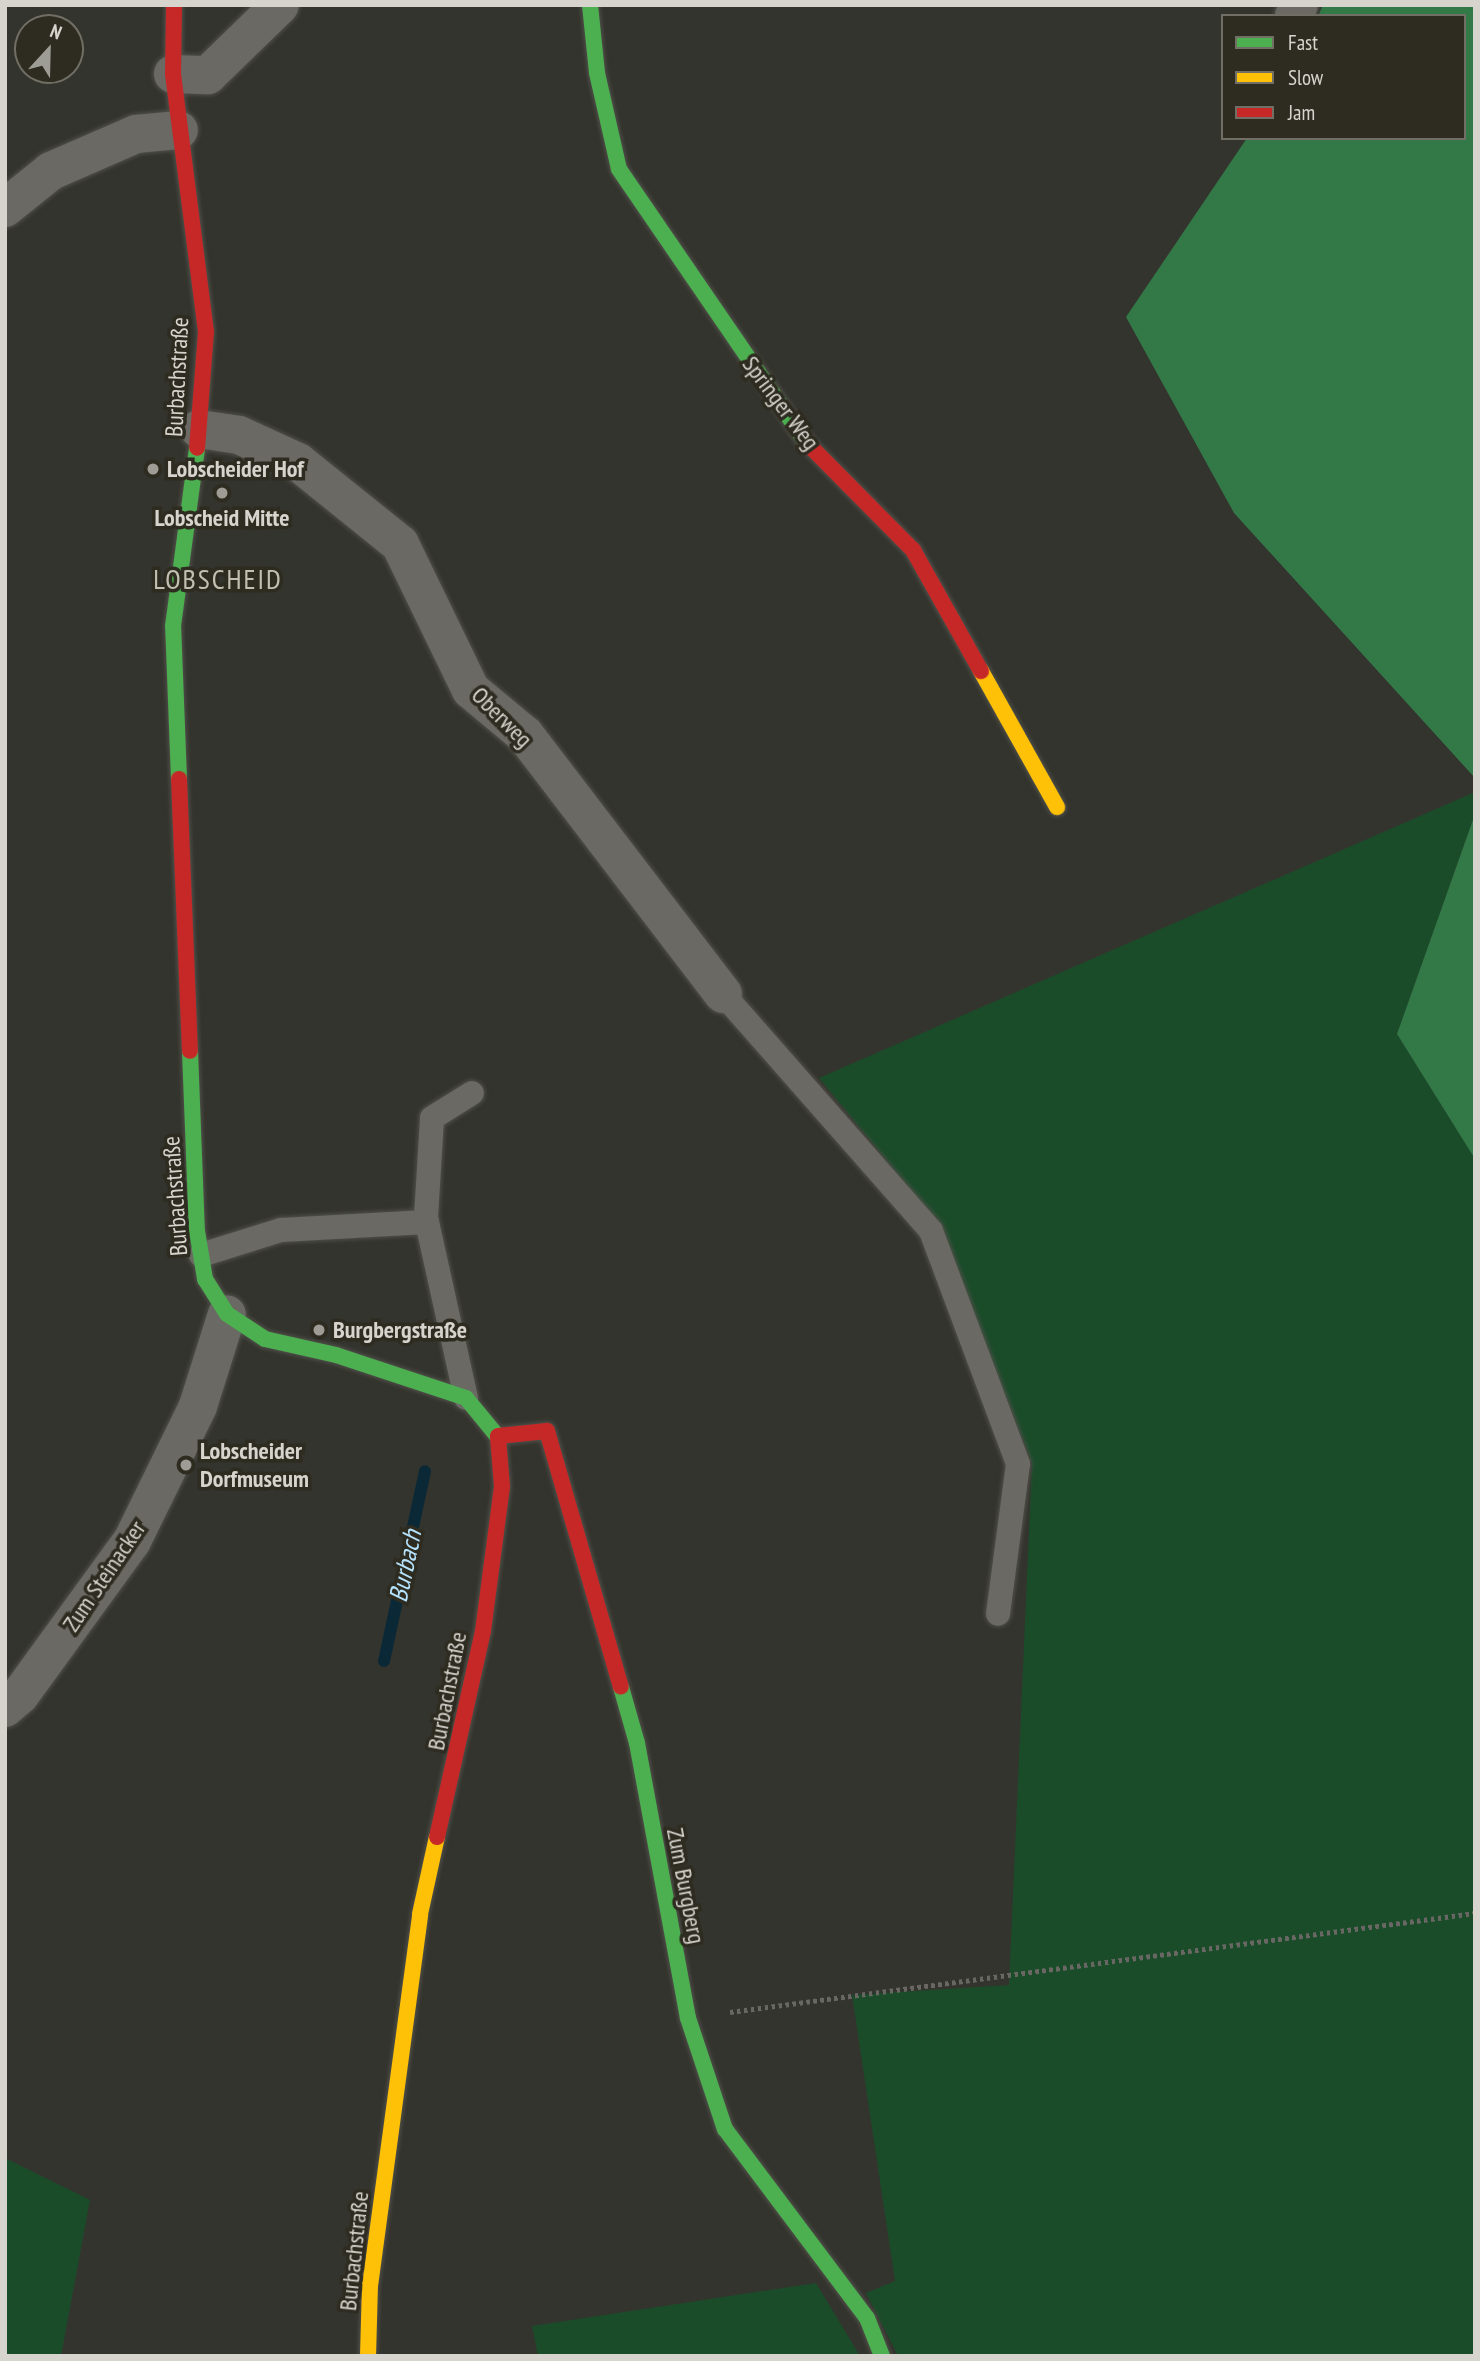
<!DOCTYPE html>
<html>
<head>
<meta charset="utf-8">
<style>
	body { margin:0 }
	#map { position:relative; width:1480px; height:2361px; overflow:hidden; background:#34342e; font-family:"PT Sans Narrow",sans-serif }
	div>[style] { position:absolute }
	.green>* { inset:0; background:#1b4c2a }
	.forest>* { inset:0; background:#327947 }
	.stream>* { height:12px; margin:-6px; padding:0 6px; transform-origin:6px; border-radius:6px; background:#0b2836 }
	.path>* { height:4.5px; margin-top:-2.25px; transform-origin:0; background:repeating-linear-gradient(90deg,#686763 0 3.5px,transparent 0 7px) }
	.roads { filter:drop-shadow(0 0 2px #50504a) drop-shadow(0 0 2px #50504a) }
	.lane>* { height:24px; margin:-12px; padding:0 12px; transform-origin:12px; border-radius:12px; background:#6a6964 }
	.street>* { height:38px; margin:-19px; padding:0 19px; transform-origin:19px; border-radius:19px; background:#6a6964 }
	.fast>* { height:16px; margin:-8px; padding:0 8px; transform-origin:8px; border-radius:8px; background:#4caf50 }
	.slow>* { height:16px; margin:-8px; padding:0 8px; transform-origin:8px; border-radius:8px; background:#ffc107 }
	.jam>* { height:16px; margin:-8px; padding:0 8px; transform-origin:8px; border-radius:8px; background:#c62828 }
	.dots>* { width:19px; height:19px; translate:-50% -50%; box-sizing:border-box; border:4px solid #2e2c20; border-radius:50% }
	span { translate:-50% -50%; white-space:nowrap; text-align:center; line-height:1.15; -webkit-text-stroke:7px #2e2c20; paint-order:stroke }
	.street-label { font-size:24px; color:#d6d4cd }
	.poi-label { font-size:24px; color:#d6d4cd; font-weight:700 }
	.left { translate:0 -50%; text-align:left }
	.water-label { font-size:26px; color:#b5e2fd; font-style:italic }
	.quarter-label { font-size:28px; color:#c3c0b1; letter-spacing:2px }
	.frame { position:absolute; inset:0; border:7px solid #d6d4cd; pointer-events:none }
	.legend { position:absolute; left:1221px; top:14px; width:245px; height:126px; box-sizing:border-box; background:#2e2c20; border:2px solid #716f65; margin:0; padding:9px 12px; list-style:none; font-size:21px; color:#d6d4cd }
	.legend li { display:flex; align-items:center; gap:14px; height:35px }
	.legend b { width:35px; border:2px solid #716f65 }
	.north { position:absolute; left:14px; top:14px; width:70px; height:70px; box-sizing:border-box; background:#2e2c20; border:2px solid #716f65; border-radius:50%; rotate:22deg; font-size:19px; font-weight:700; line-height:28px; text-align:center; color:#d6d4cd }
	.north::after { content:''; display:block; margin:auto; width:24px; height:32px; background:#9d9c95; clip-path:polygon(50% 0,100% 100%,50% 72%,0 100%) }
</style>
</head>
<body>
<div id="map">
	<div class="green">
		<div style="clip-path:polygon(1475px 792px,1475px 814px,1397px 1034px,1475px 1159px,1475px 2356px,898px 2356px,866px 2293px,895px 2281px,852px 1995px,1009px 1985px,1032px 1463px,938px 1223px,819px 1078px)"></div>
		<div style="clip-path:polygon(5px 2158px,90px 2200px,61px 2356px,5px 2356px)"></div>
		<div style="clip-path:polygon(816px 2283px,860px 2356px,538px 2356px,532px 2326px)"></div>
	</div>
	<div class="forest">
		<div style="clip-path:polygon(1323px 5px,1475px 5px,1475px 778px,1234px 513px,1126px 317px,1247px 138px,1464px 138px,1464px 16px,1318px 16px)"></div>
		<div style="clip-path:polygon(1475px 814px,1475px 1159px,1397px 1034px)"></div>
	</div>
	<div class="stream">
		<div style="left:384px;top:1661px;width:194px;rotate:-77.8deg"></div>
	</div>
	<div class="path">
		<div style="left:730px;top:2012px;width:752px;rotate:-7.57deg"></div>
	</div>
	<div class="roads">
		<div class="lane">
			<div style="left:723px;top:994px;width:315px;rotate:48.7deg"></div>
			<div style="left:931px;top:1231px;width:249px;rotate:69.5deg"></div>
			<div style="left:1018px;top:1464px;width:151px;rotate:97.6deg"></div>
			<div style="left:201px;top:1255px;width:84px;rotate:-17.4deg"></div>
			<div style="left:281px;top:1230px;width:146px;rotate:-3.1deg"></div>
			<div style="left:466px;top:1398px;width:185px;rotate:-102.5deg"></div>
			<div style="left:426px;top:1217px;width:99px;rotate:-86.5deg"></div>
			<div style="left:432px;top:1118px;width:47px;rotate:-32deg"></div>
		</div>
		<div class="street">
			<div style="left:1294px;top:16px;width:12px;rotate:-66deg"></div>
			<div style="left:173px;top:74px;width:35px;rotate:2deg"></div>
			<div style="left:208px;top:75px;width:100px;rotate:-44.2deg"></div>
			<div style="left:5px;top:208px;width:59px;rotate:-38.8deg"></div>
			<div style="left:51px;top:171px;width:93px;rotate:-23.5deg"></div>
			<div style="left:136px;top:134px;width:43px;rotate:-5.3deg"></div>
			<div style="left:199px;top:429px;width:40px;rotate:8.5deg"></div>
			<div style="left:239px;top:435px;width:65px;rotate:24.6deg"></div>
			<div style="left:298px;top:462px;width:131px;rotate:38.8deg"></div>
			<div style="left:400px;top:544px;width:162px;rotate:64.1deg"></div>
			<div style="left:471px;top:690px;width:70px;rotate:39.8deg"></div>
			<div style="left:525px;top:735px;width:326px;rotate:52.6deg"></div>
			<div style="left:5px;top:1708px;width:20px;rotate:-41deg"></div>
			<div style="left:20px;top:1695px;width:190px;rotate:-54deg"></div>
			<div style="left:132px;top:1541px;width:150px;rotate:-63.9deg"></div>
			<div style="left:198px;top:1406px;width:96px;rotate:-72.5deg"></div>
		</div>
		<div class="fast">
			<div style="left:590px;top:5px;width:68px;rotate:84.1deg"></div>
			<div style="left:597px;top:73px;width:98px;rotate:77.1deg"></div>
			<div style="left:619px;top:169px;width:331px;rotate:55.6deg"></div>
			<div style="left:179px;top:779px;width:153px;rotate:-92.2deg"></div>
			<div style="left:173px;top:626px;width:180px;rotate:-82.3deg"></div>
			<div style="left:190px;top:1051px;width:180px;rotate:87.8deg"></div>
			<div style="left:197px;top:1231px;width:49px;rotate:80.5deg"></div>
			<div style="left:205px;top:1279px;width:41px;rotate:57.8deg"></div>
			<div style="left:227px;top:1314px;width:45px;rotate:33.3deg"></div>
			<div style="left:265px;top:1339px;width:73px;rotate:12.7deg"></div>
			<div style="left:336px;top:1355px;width:137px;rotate:18.3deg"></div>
			<div style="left:466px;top:1398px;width:50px;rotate:50.6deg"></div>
			<div style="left:621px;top:1687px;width:58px;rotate:74.1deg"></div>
			<div style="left:637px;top:1743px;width:280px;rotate:79.5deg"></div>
			<div style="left:688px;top:2018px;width:117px;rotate:71.6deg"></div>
			<div style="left:725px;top:2129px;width:236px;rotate:53.1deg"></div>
			<div style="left:867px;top:2318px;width:41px;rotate:68.5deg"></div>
		</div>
		<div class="slow">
			<div style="left:981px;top:671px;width:156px;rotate:60.8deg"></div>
			<div style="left:368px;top:2356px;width:70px;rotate:-88.4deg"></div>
			<div style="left:370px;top:2286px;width:375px;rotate:-82.3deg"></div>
			<div style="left:420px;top:1914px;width:79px;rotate:-77.6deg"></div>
		</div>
		<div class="jam">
			<div style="left:174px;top:5px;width:69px;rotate:90.8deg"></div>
			<div style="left:173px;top:74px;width:260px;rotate:82.7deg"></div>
			<div style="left:206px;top:332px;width:116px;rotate:94.4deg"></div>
			<div style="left:806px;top:442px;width:152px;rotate:45.3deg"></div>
			<div style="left:913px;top:550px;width:139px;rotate:60.7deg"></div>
			<div style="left:179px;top:779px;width:272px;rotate:87.7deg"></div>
			<div style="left:498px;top:1436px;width:49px;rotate:-5.8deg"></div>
			<div style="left:547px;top:1431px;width:266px;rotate:73.9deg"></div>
			<div style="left:437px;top:1837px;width:211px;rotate:-77.4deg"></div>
			<div style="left:483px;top:1631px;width:146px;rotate:-82.5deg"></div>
			<div style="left:502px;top:1486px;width:49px;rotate:-94.7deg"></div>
		</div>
	</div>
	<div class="dots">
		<div style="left:153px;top:469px;background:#9d9c95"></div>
		<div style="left:222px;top:493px;background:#9d9c95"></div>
		<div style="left:319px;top:1330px;background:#9d9c95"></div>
		<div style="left:186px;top:1465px;background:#9d9c95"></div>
	</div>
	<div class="street-label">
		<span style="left:177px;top:377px;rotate:-87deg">Burbachstraße</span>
		<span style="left:781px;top:403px;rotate:53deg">Springer Weg</span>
		<span style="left:502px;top:717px;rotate:45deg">Oberweg</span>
		<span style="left:175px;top:1196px;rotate:-94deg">Burbachstraße</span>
		<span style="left:104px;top:1576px;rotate:-56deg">Zum Steinacker</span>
		<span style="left:447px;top:1691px;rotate:-79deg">Burbachstraße</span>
		<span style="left:686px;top:1886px;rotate:79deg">Zum Burgberg</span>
		<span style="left:354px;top:2251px;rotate:-84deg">Burbachstraße</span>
	</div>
	<div class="poi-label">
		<span class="left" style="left:167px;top:469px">Lobscheider Hof</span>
		<span style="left:222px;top:518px">Lobscheid Mitte</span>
		<span class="left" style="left:333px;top:1330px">Burgbergstraße</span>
		<span class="left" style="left:200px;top:1465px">Lobscheider<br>Dorfmuseum</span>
	</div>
	<div class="water-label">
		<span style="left:405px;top:1566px;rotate:-78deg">Burbach</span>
	</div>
	<div class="quarter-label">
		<span style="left:218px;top:579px">LOBSCHEID</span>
	</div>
	<div class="frame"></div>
	<ul class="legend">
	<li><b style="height:9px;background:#4caf50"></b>Fast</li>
	<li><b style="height:9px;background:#ffc107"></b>Slow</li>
	<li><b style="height:9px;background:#c62828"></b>Jam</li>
	</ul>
	<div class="north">N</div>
</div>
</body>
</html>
